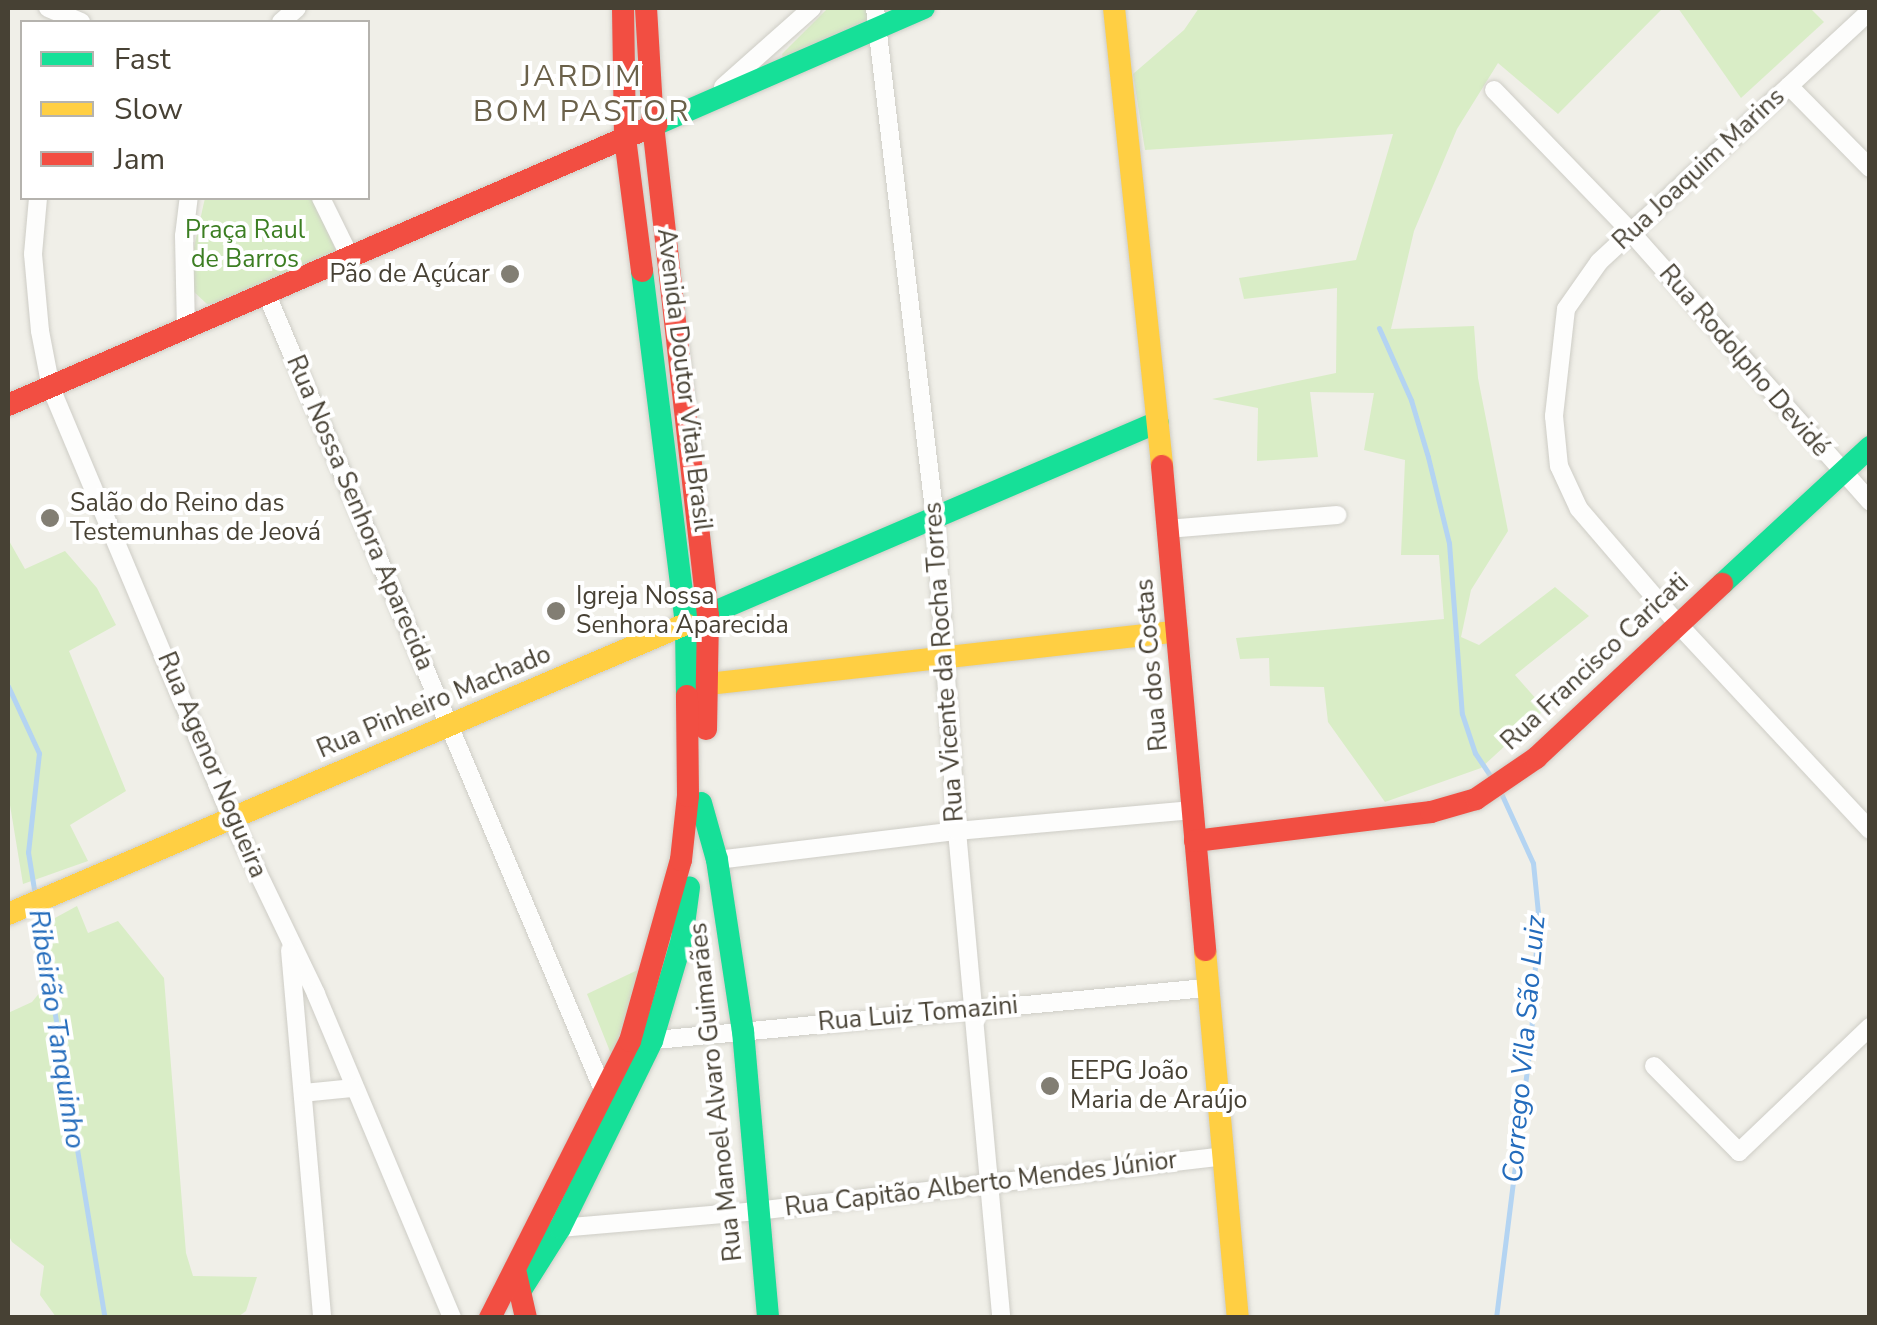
<!DOCTYPE html>
<html>
<head>
<meta charset="utf-8">
<style>
	body { margin:0 }
	#map { position:relative; width:1877px; height:1325px; overflow:hidden; background:#f0efe8; font-family:"Nunito Sans",sans-serif }
	div>[style] { position:absolute }
	.green>* { inset:0; background:#d9edc6 }
	.stream>* { height:5px; margin:-2.5px; padding:0 2.5px; transform-origin:2.5px; border-radius:2.5px; background:#b4d4f2 }
	.roads { filter:drop-shadow(0 0 2px #cecdc6) drop-shadow(0 0 2px #cecdc6) }
	.street>* { height:18px; margin:-9px; padding:0 9px; transform-origin:9px; border-radius:9px; background:#fdfdfc }
	.fast>* { height:22px; margin:-11px; padding:0 11px; transform-origin:11px; border-radius:11px; background:#16e098 }
	.slow>* { height:22px; margin:-11px; padding:0 11px; transform-origin:11px; border-radius:11px; background:#ffcf43 }
	.jam>* { height:22px; margin:-11px; padding:0 11px; transform-origin:11px; border-radius:11px; background:#f24e42 }
	.dots>* { width:28px; height:28px; translate:-50% -50%; box-sizing:border-box; border:5px solid #fff; border-radius:50% }
	span { translate:-50% -50%; white-space:nowrap; text-align:center; line-height:1.15; -webkit-text-stroke:8px #fff; paint-order:stroke }
	.street-label { font-size:25px; color:#474134 }
	.park-label { font-size:25px; color:#3c7e22 }
	.poi-label { font-size:25px; color:#474134 }
	.right { translate:-100% -50%; text-align:right }
	.left { translate:0 -50%; text-align:left }
	.water-label { font-size:28px; color:#246cbc; font-style:italic }
	.quarter-label { font-size:30px; color:#6b614a; letter-spacing:2.5px }
	.frame { position:absolute; inset:0; border:10px solid #474134; pointer-events:none }
	.legend { position:absolute; left:20px; top:20px; width:350px; height:180px; box-sizing:border-box; background:#fff; border:2px solid #b5b3ae; margin:0; padding:12px 18px; list-style:none; font-size:30px; color:#474134 }
	.legend li { display:flex; align-items:center; gap:20px; height:50px }
	.legend b { width:50px; border:2px solid #b5b3ae }
</style>
</head>
<body>
<div id="map">
	<div class="green">
		<div style="clip-path:polygon(828px 8px,866px 8px,868px 23px,784px 62px,782px 54px)"></div>
		<div style="clip-path:polygon(1199px 8px,1663px 8px,1558px 114px,1498px 63px,1457px 129px,1414px 231px,1391px 329px,1474px 326px,1478px 378px,1508px 531px,1471px 590px,1461px 637px,1479px 645px,1555px 587px,1589px 616px,1515px 675px,1545px 709px,1481px 768px,1385px 802px,1328px 722px,1324px 687px,1270px 686px,1269px 658px,1240px 659px,1236px 638px,1444px 619px,1439px 555px,1401px 555px,1405px 460px,1364px 450px,1374px 393px,1310px 392px,1318px 457px,1257px 461px,1258px 408px,1212px 399px,1336px 373px,1337px 288px,1244px 299px,1239px 278px,1356px 260px,1393px 134px,1145px 150px,1133px 74px,1184px 30px)"></div>
		<div style="clip-path:polygon(1678px 8px,1810px 8px,1824px 22px,1741px 98px)"></div>
		<div style="clip-path:polygon(205px 198px,312px 198px,338px 255px,231px 302px,207px 304px,194px 292px,194px 247px)"></div>
		<div style="clip-path:polygon(8px 539px,25px 569px,65px 551px,97px 588px,116px 625px,69px 651px,126px 791px,70px 825px,88px 861px,23px 884px,8px 793px)"></div>
		<div style="clip-path:polygon(77px 906px,88px 933px,118px 921px,164px 978px,186px 1253px,193px 1276px,257px 1277px,246px 1311px,238px 1317px,56px 1317px,40px 1295px,44px 1266px,12px 1242px,8px 1234px,8px 1013px,32px 1002px,41px 991px,31px 931px)"></div>
		<div style="clip-path:polygon(644px 967px,613px 1059px,587px 994px)"></div>
	</div>
	<div class="stream">
		<div style="left:1379px;top:328px;width:79px;rotate:66deg"></div>
		<div style="left:1411px;top:400px;width:59px;rotate:73.4deg"></div>
		<div style="left:1428px;top:457px;width:89px;rotate:76.3deg"></div>
		<div style="left:1449px;top:543px;width:171px;rotate:85.7deg"></div>
		<div style="left:1462px;top:714px;width:41px;rotate:71.6deg"></div>
		<div style="left:1475px;top:753px;width:32px;rotate:56deg"></div>
		<div style="left:8px;top:686px;width:74px;rotate:65.2deg"></div>
		<div style="left:39px;top:753px;width:100px;rotate:96.3deg"></div>
		<div style="left:28px;top:852px;width:44px;rotate:80.8deg"></div>
		<div style="left:38px;top:911px;width:412px;rotate:80.7deg"></div>
		<div style="left:1496px;top:1318px;width:285px;rotate:-82.9deg"></div>
		<div style="left:1531px;top:1035px;width:122px;rotate:-86.7deg"></div>
		<div style="left:1538px;top:913px;width:50px;rotate:-95.7deg"></div>
		<div style="left:1533px;top:863px;width:77px;rotate:-114.6deg"></div>
	</div>
	<div class="roads">
		<div class="street">
			<div style="left:48px;top:8px;width:36px;rotate:23deg"></div>
			<div style="left:875px;top:8px;width:515px;rotate:83.3deg"></div>
			<div style="left:935px;top:519px;width:313px;rotate:86deg"></div>
			<div style="left:957px;top:831px;width:489px;rotate:84.8deg"></div>
			<div style="left:1870px;top:11px;width:369px;rotate:137.2deg"></div>
			<div style="left:1599px;top:262px;width:57px;rotate:125.1deg"></div>
			<div style="left:1566px;top:309px;width:108px;rotate:96.4deg"></div>
			<div style="left:1554px;top:416px;width:50px;rotate:84.3deg"></div>
			<div style="left:1559px;top:466px;width:47px;rotate:65.1deg"></div>
			<div style="left:1579px;top:509px;width:150px;rotate:49.3deg"></div>
			<div style="left:1677px;top:623px;width:283px;rotate:47deg"></div>
			<div style="left:281px;top:22px;width:21px;rotate:-41deg"></div>
			<div style="left:1789px;top:86px;width:115px;rotate:45.4deg"></div>
			<div style="left:723px;top:87px;width:119px;rotate:-41.6deg"></div>
			<div style="left:1494px;top:90px;width:194px;rotate:46deg"></div>
			<div style="left:1629px;top:230px;width:363px;rotate:48.4deg"></div>
			<div style="left:38px;top:198px;width:56px;rotate:95.1deg"></div>
			<div style="left:33px;top:254px;width:77px;rotate:84.8deg"></div>
			<div style="left:40px;top:331px;width:58px;rotate:79.1deg"></div>
			<div style="left:51px;top:388px;width:465px;rotate:67.2deg"></div>
			<div style="left:231px;top:817px;width:196px;rotate:64.3deg"></div>
			<div style="left:316px;top:994px;width:351px;rotate:67.2deg"></div>
			<div style="left:321px;top:198px;width:68px;rotate:63.8deg"></div>
			<div style="left:267px;top:295px;width:873px;rotate:67.08deg"></div>
			<div style="left:186px;top:331px;width:95px;rotate:-91.2deg"></div>
			<div style="left:184px;top:236px;width:38px;rotate:-83deg"></div>
			<div style="left:1167px;top:529px;width:171px;rotate:-4.7deg"></div>
			<div style="left:717px;top:860px;width:242px;rotate:-6.9deg"></div>
			<div style="left:957px;top:831px;width:236px;rotate:-5.1deg"></div>
			<div style="left:290px;top:950px;width:369px;rotate:85deg"></div>
			<div style="left:645px;top:1041px;width:563px;rotate:-5.4deg"></div>
			<div style="left:1654px;top:1066px;width:121px;rotate:45.3deg"></div>
			<div style="left:1739px;top:1152px;width:181px;rotate:-43.7deg"></div>
			<div style="left:303px;top:1093px;width:50px;rotate:-5.7deg"></div>
			<div style="left:560px;top:1228px;width:198px;rotate:-4.9deg"></div>
			<div style="left:757px;top:1211px;width:469px;rotate:-6.7deg"></div>
		</div>
		<div class="fast">
			<div style="left:657px;top:124px;width:291px;rotate:-23.5deg"></div>
			<div style="left:642px;top:271px;width:357px;rotate:82.9deg"></div>
			<div style="left:686px;top:625px;width:71px;rotate:89.2deg"></div>
			<div style="left:1722px;top:584px;width:202px;rotate:-42.8deg"></div>
			<div style="left:686px;top:624px;width:513px;rotate:-23.17deg"></div>
			<div style="left:701px;top:803px;width:59px;rotate:74.3deg"></div>
			<div style="left:717px;top:860px;width:173px;rotate:81.4deg"></div>
			<div style="left:743px;top:1031px;width:288px;rotate:85deg"></div>
			<div style="left:521px;top:1290px;width:73px;rotate:-57.8deg"></div>
			<div style="left:560px;top:1228px;width:208px;rotate:-63.8deg"></div>
			<div style="left:652px;top:1041px;width:106px;rotate:-73.6deg"></div>
			<div style="left:682px;top:939px;width:52px;rotate:-82.3deg"></div>
		</div>
		<div class="slow">
			<div style="left:1114px;top:8px;width:461px;rotate:84deg"></div>
			<div style="left:708px;top:684px;width:472px;rotate:-6.4deg"></div>
			<div style="left:8px;top:914px;width:737px;rotate:-23.16deg"></div>
			<div style="left:1205px;top:950px;width:369px;rotate:84.9deg"></div>
		</div>
		<div class="jam">
			<div style="left:623px;top:8px;width:130px;rotate:89.1deg"></div>
			<div style="left:625px;top:138px;width:134px;rotate:82.7deg"></div>
			<div style="left:646px;top:8px;width:117px;rotate:86.6deg"></div>
			<div style="left:653px;top:125px;width:494px;rotate:83.6deg"></div>
			<div style="left:708px;top:616px;width:113px;rotate:91deg"></div>
			<div style="left:8px;top:405px;width:707px;rotate:-23.41deg"></div>
			<div style="left:1162px;top:466px;width:486px;rotate:84.9deg"></div>
			<div style="left:1195px;top:841px;width:238px;rotate:-7deg"></div>
			<div style="left:1431px;top:812px;width:47px;rotate:-16.1deg"></div>
			<div style="left:1476px;top:799px;width:73px;rotate:-34.3deg"></div>
			<div style="left:1536px;top:758px;width:255px;rotate:-43.1deg"></div>
			<div style="left:516px;top:1274px;width:45px;rotate:77.2deg"></div>
			<div style="left:490px;top:1318px;width:310px;rotate:-63.2deg"></div>
			<div style="left:630px;top:1041px;width:188px;rotate:-74.3deg"></div>
			<div style="left:681px;top:860px;width:64px;rotate:-83.8deg"></div>
			<div style="left:688px;top:796px;width:100px;rotate:-90.6deg"></div>
		</div>
	</div>
	<div class="dots">
		<div style="left:510px;top:274px;background:#827e73"></div>
		<div style="left:50px;top:518px;background:#827e73"></div>
		<div style="left:556px;top:611px;background:#827e73"></div>
		<div style="left:1050px;top:1086px;background:#827e73"></div>
	</div>
	<div class="street-label">
		<span style="left:1699px;top:169px;rotate:-43deg">Rua Joaquim Marins</span>
		<span style="left:1744px;top:361px;rotate:49deg">Rua Rodolpho Devidé</span>
		<span style="left:684px;top:380px;rotate:83deg">Avenida Doutor Vital Brasil</span>
		<span style="left:360px;top:513px;rotate:67deg">Rua Nossa Senhora Aparecida</span>
		<span style="left:944px;top:662px;rotate:-94deg">Rua Vicente da Rocha Torres</span>
		<span style="left:1595px;top:662px;rotate:-43deg">Rua Francisco Caricati</span>
		<span style="left:1152px;top:665px;rotate:-95deg">Rua dos Costas</span>
		<span style="left:434px;top:702px;rotate:-23deg">Rua Pinheiro Machado</span>
		<span style="left:212px;top:765px;rotate:67deg">Rua Agenor Nogueira</span>
		<span style="left:918px;top:1014px;rotate:-5deg">Rua Luiz Tomazini</span>
		<span style="left:716px;top:1092px;rotate:-96deg">Rua Manoel Alvaro Guimarães</span>
		<span style="left:981px;top:1184px;rotate:-7deg">Rua Capitão Alberto Mendes Júnior</span>
	</div>
	<div class="park-label">
		<span style="left:245px;top:245px">Praça Raul<br>de Barros</span>
	</div>
	<div class="poi-label">
		<span class="right" style="left:490px;top:274px">Pão de Açúcar</span>
		<span class="left" style="left:70px;top:518px">Salão do Reino das<br>Testemunhas de Jeová</span>
		<span class="left" style="left:576px;top:611px">Igreja Nossa<br>Senhora Aparecida</span>
		<span class="left" style="left:1070px;top:1086px">EEPG João<br>Maria de Araújo</span>
	</div>
	<div class="water-label">
		<span style="left:57px;top:1029px;rotate:81deg">Ribeirão Tanquinho</span>
		<span style="left:1524px;top:1049px;rotate:-85deg">Corrego Vila São Luiz</span>
	</div>
	<div class="quarter-label">
		<span style="left:582px;top:94px">JARDIM<br>BOM PASTOR</span>
	</div>
	<div class="frame"></div>
	<ul class="legend">
	<li><b style="height:12px;background:#16e098"></b>Fast</li>
	<li><b style="height:12px;background:#ffcf43"></b>Slow</li>
	<li><b style="height:12px;background:#f24e42"></b>Jam</li>
	</ul>
</div>
</body>
</html>
